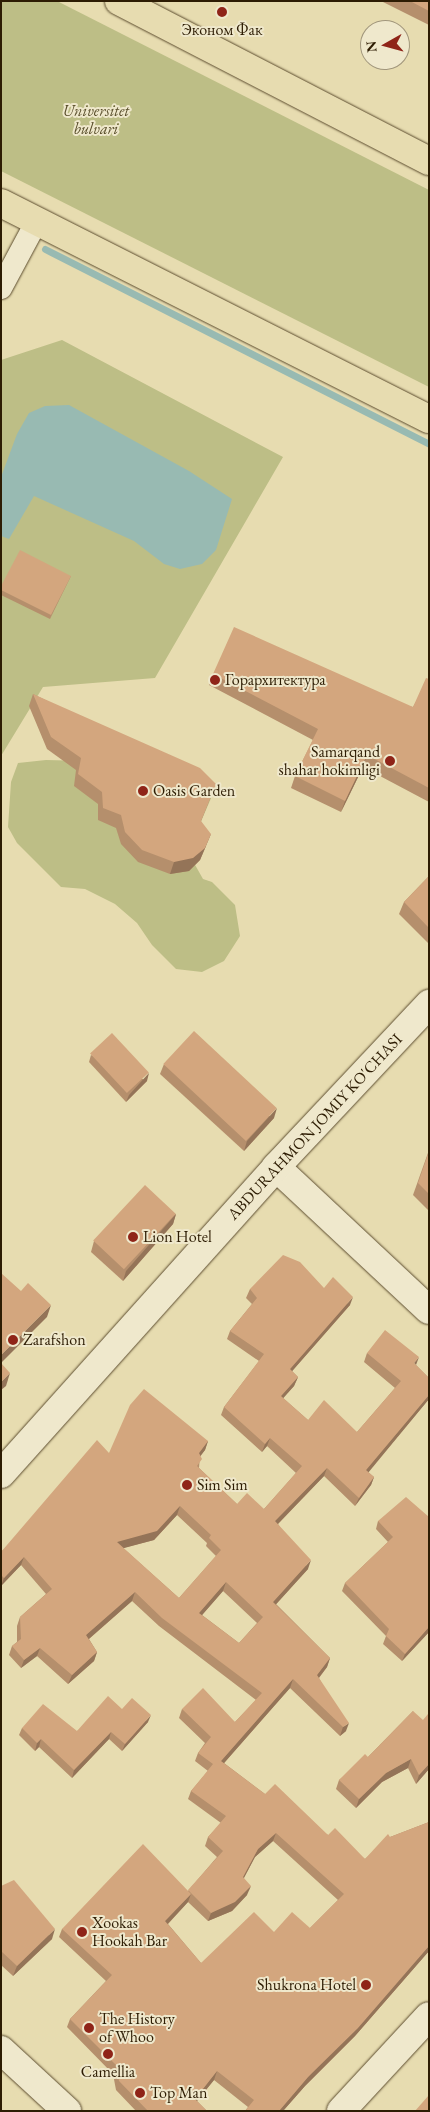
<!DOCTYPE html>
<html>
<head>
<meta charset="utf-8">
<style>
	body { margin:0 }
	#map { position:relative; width:430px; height:2112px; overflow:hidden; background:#e7dcb0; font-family:"EB Garamond",serif }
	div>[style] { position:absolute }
	.green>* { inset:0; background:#bdbe86 }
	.water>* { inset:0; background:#98bab2 }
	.stream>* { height:7px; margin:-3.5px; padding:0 3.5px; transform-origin:3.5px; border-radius:3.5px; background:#98bab2 }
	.roads { filter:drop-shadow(0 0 1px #5c4c2e) drop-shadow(0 0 1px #5c4c2e) }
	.street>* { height:22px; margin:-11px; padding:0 11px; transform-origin:11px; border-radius:11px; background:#efe8cc }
	.secondary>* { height:28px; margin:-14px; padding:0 14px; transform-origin:14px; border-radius:14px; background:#efe8cc }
	.primary>* { height:28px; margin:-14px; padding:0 14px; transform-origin:14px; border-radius:14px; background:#e7dcb0 }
	.wall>* { inset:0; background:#b58f6c }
	.shaded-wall>* { inset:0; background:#947458 }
	.building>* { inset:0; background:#d3a67e; transform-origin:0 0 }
	.dots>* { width:14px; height:14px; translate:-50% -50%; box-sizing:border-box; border:2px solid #efe8cc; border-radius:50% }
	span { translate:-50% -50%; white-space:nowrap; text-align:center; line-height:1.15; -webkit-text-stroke:4px #efe8cc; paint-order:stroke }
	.poi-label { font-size:16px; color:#2d1c03 }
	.left { translate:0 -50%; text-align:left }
	.right { translate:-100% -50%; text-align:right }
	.park-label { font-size:16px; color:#584d2a; font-style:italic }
	.street-label { font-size:16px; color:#2d1c03 }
	.frame { position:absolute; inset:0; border:2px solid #2d1c03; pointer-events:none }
	.north { position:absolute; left:360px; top:20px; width:50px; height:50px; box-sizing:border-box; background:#efe8cc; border:1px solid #a1967c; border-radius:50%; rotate:263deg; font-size:14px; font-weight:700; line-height:20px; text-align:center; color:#2d1c03 }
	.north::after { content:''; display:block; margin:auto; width:18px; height:22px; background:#8f2418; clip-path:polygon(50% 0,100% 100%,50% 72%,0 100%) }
</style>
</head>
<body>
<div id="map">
	<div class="green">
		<div style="clip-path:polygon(1px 1px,57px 1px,429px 190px,429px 387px,1px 171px)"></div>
		<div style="clip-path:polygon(62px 340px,283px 457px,155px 678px,43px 687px,1px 756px,1px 360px)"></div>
		<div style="clip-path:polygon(46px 760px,86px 761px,212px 796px,196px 833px,194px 863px,203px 879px,212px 882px,235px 905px,240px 936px,224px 961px,202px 972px,176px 969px,152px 945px,137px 923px,115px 904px,85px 889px,61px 887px,17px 843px,8px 827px,11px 782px,18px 763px)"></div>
	</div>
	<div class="water">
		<div style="clip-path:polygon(69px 405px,189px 471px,232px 499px,216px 550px,202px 564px,180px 569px,164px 564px,134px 541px,34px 496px,9px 539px,1px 536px,1px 477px,17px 434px,29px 413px,45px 406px)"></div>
	</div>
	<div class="stream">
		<div style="left:45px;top:249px;width:431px;rotate:26.9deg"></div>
	</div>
	<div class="roads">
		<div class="street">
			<div style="left:1px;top:288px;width:76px;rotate:-61.8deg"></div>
		</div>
		<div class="secondary">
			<div style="left:276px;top:1167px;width:209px;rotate:43.1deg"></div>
			<div style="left:1px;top:1474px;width:412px;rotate:-48.1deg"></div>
			<div style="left:276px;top:1167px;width:224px;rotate:-46.8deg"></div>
			<div style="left:1px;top:2050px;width:90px;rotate:42.7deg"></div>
			<div style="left:341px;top:2111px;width:129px;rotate:-47.2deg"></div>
		</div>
		<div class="primary">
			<div style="left:119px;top:1px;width:349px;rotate:27.3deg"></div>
			<div style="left:1px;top:203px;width:479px;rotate:26.8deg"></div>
		</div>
	</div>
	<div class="wall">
		<div style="clip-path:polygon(381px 1px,429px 1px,429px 25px)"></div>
		<div style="clip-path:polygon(71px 576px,50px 619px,1px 595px,1px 586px)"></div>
		<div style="clip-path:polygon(213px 674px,413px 707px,429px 679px,429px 802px,363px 767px,341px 812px,291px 788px,295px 776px,313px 740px,209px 685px)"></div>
		<div style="clip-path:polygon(33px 694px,216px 784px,201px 821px,206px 846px,200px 860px,189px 871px,170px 874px,138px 862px,121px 844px,116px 828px,98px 820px,98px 804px,74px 786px,76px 770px,47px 749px,29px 706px)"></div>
		<div style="clip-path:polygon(429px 876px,429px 944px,399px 914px,404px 902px)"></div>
		<div style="clip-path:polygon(91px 1055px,147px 1081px,126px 1102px,89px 1062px)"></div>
		<div style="clip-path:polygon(164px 1064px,274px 1118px,244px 1151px,160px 1074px)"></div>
		<div style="clip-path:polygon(429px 1150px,429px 1211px,413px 1195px)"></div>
		<div style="clip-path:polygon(176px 1214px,173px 1224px,123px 1281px,91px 1252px,94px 1241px)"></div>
		<div style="clip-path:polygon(evenodd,324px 1288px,350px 1305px,292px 1371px,298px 1377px,294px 1386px,283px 1398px,308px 1420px,357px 1432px,395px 1388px,364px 1362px,367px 1353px,416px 1365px,429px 1378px,429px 1399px,368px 1472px,374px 1477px,371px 1485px,355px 1506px,324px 1476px,278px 1524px,308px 1569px,276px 1604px,330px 1658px,327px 1667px,319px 1678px,346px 1731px,340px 1736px,290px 1688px,224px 1763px,265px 1794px,365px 1859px,390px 1837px,429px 1822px,429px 1951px,355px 2036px,305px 2086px,283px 2111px,245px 2111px,248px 2107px,214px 2080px,197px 2101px,207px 2111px,136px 2111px,116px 2090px,113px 2074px,67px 2027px,70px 2019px,106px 1981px,59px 1937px,62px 1929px,188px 1891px,217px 1857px,205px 1846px,208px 1837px,221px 1823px,188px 1799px,191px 1791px,208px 1771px,195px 1761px,198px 1753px,205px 1743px,179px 1718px,182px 1709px,235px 1722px,256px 1700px,159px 1626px,132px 1601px,89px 1639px,97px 1652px,94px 1661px,68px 1684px,37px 1656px,21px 1668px,9px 1655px,12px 1646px,17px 1642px,17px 1626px,20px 1617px,46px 1594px,21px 1565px,1px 1586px,1px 1552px,109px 1453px,208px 1441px,205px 1450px,200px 1456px,199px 1468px,237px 1504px,264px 1509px,296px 1473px,267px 1446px,262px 1452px,221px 1415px,224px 1407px,259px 1361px,227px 1339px,230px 1331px,252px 1304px,246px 1298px,250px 1289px,324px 1288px,177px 1515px,207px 1543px,206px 1546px,216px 1556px,179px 1598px,123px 1548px,154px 1540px,177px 1515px,324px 1288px,223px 1591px,257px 1623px,239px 1643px,202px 1615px,223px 1591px,324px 1288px,273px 1841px,338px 1900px,310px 1928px,274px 1932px,201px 1963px,168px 1924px,188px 1902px,208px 1921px,232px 1911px,247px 1895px,244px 1878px,255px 1857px,273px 1841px)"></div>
		<div style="clip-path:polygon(429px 1517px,429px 1632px,402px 1661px,383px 1644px,386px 1636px,342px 1591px,345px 1583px,388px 1542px,376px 1529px,378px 1521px)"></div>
		<div style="clip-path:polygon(122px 1709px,148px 1722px,122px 1751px,109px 1739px,72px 1778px,39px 1747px,35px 1751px,19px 1735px,22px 1728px,77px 1731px)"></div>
		<div style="clip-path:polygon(413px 1711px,429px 1769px,416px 1784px,408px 1768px,382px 1782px,356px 1808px,336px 1789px,339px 1780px,368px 1757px)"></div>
		<div style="clip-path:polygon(1px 1886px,52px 1939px,13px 1976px,1px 1965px)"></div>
	</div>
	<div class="shaded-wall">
		<div style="clip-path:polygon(367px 755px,363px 767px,341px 812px,345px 801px)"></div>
		<div style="clip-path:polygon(211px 834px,200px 860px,189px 871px,170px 874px,174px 862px)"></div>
		<div style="clip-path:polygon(149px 1073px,147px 1081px,126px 1102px,129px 1095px)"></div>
		<div style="clip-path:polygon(277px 1108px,274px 1118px,244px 1151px,247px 1141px)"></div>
		<div style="clip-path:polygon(176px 1214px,173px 1224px,123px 1281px,126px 1271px)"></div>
		<div style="clip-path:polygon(353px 1297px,350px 1305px,287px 1377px,290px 1369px)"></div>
		<div style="clip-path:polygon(51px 1305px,47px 1317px,1px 1363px,1px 1355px)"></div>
		<div style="clip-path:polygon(419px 1357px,416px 1365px,414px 1363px)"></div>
		<div style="clip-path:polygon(10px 1373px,6px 1386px,1px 1390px,1px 1382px)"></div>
		<div style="clip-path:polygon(298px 1377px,294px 1386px,278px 1404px,281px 1396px)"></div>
		<div style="clip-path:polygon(429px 1395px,429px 1399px,363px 1479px,366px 1470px)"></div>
		<div style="clip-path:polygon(270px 1438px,267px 1446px,262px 1452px,265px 1444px)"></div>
		<div style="clip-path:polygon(208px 1441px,205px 1450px,196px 1462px,199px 1453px)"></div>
		<div style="clip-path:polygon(327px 1468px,324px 1476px,272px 1530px,275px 1521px)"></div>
		<div style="clip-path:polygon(374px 1477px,371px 1485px,355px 1506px,359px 1498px)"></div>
		<div style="clip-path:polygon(180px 1506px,177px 1515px,154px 1540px,113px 1551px,117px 1542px)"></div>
		<div style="clip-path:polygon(24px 1557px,21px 1565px,1px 1586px,4px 1578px)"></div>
		<div style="clip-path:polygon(311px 1560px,308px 1569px,270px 1611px,273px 1602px)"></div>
		<div style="clip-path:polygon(226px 1582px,223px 1591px,196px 1622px,199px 1613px)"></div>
		<div style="clip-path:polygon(135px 1592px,132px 1601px,83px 1644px,86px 1635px)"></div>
		<div style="clip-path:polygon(429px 1627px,429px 1632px,402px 1661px,405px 1654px)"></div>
		<div style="clip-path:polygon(40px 1648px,37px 1656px,21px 1668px,24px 1660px)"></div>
		<div style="clip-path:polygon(97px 1652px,94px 1661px,68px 1684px,72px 1675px)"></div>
		<div style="clip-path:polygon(330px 1658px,327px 1667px,314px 1684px,317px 1675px)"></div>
		<div style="clip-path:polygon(293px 1679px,290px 1688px,218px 1770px,221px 1761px)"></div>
		<div style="clip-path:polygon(151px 1715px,148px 1722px,122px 1751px,125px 1744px)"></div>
		<div style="clip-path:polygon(349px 1723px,346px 1731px,340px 1736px,343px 1727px)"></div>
		<div style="clip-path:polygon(111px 1732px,109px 1739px,72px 1778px,74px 1770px)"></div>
		<div style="clip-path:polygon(41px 1739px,39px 1747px,35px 1751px,37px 1743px)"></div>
		<div style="clip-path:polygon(411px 1759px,408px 1768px,382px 1782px,356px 1808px,359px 1799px,386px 1773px)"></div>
		<div style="clip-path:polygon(429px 1764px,429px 1769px,416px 1784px,419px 1775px)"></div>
		<div style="clip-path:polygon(276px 1833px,273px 1841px,255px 1857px,240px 1885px,243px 1877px,258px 1849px)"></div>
		<div style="clip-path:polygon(251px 1886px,247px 1895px,232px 1911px,208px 1921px,211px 1913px)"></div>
		<div style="clip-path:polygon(191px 1894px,188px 1902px,162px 1930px,165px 1921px)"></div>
		<div style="clip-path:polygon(55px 1929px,52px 1939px,13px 1976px,17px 1966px)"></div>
		<div style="clip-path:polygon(429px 1946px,429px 1951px,355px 2036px,305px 2086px,283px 2111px,279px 2111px,308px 2077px)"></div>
		<div style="clip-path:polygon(217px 2071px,214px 2080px,192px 2107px,195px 2099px)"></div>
	</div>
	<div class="building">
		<div style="clip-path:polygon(410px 1px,429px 1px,429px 11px)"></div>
		<div style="clip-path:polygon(20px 550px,71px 576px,51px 615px,1px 590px,1px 586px)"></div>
		<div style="clip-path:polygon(234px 627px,413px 707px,426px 678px,429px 679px,429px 788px,367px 755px,345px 801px,295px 776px,318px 729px,213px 674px)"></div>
		<div style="clip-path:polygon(33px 694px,200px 768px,216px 784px,201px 821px,211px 834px,205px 848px,193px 858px,174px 862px,142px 850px,125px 832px,121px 815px,103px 808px,102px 792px,78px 774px,81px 758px,51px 737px)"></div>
		<div style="clip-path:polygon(429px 876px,429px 928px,404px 902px)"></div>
		<div style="left:194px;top:1031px;width:113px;height:45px;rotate:43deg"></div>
		<div style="left:112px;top:1033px;width:54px;height:30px;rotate:47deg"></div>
		<div style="clip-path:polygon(429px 1151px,429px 1194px,418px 1183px)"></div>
		<div style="left:145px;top:1185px;width:42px;height:76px;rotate:43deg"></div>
		<div style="clip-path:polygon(evenodd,283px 1255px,300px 1262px,324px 1288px,333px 1277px,353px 1297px,290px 1369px,298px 1377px,281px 1396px,308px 1420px,324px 1400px,357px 1432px,401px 1381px,367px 1353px,385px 1330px,419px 1357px,414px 1363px,429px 1378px,429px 1395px,366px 1470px,374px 1477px,359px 1498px,327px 1468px,275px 1521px,311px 1560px,273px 1602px,330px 1658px,317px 1675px,349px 1723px,343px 1727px,293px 1679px,221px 1761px,265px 1794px,275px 1784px,328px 1835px,335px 1828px,365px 1859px,388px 1834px,390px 1837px,429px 1822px,429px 1946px,358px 2028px,308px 2077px,279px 2111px,245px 2111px,254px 2100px,217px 2071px,195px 2099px,207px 2111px,148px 2111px,119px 2081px,116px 2065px,70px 2019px,112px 1975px,62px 1929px,143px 1844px,191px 1894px,165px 1921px,201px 1963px,254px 1912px,274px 1932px,292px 1912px,310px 1928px,344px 1894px,276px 1833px,258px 1849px,243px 1877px,251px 1886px,235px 1902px,211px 1913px,188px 1890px,223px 1851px,208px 1837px,226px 1816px,191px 1791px,213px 1764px,198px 1753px,211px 1737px,182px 1709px,203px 1688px,235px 1722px,262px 1693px,162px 1618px,135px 1592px,86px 1635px,97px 1652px,72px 1675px,40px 1648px,24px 1660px,12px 1646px,21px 1639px,20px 1617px,52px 1589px,24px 1557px,4px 1578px,1px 1575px,1px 1552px,97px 1440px,109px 1453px,130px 1405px,144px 1389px,208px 1441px,199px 1453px,202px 1459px,197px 1466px,237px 1504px,247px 1493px,264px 1509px,302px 1466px,270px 1438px,265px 1444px,224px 1407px,264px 1354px,230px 1331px,257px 1298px,250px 1289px,283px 1255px,180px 1506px,211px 1535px,209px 1538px,221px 1550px,179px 1598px,117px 1542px,157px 1531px,180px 1506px,283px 1255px,226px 1582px,263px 1617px,239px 1643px,199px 1613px,226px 1582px)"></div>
		<div style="clip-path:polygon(1px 1273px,21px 1291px,28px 1283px,51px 1305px,1px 1355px)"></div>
		<div style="clip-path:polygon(1px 1363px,10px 1373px,1px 1382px)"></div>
		<div style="clip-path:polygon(406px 1497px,429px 1517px,429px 1627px,405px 1654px,386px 1636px,389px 1629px,345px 1583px,393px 1537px,378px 1521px)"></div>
		<div style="clip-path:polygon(108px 1696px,122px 1709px,132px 1698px,151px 1715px,125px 1744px,111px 1732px,74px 1770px,41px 1739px,37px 1743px,22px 1728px,43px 1704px,77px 1731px)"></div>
		<div style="clip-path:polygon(413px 1711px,423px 1720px,428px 1714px,429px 1716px,429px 1764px,419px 1775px,411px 1759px,386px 1773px,359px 1799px,339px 1780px,365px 1754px,368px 1757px)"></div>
		<div style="clip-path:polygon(14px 1880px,55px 1929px,17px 1966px,1px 1951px,1px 1886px)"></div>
		<div style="clip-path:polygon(429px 2095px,429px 2111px,415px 2111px)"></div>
	</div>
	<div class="dots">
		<div style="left:222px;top:12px;background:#8f2418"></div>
		<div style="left:215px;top:680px;background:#8f2418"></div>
		<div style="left:390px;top:761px;background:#8f2418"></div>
		<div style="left:143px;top:791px;background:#8f2418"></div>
		<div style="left:133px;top:1237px;background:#8f2418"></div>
		<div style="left:13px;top:1340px;background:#8f2418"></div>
		<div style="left:187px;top:1485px;background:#8f2418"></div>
		<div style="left:82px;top:1932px;background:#8f2418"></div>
		<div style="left:366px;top:1985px;background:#8f2418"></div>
		<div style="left:89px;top:2028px;background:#8f2418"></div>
		<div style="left:108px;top:2054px;background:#8f2418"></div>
		<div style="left:140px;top:2093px;background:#8f2418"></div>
	</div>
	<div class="poi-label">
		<span style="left:222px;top:30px">Эконом Фак</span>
		<span class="left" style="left:225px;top:680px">Горархитектура</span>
		<span class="right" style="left:380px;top:761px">Samarqand<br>shahar hokimligi</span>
		<span class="left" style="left:153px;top:791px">Oasis Garden</span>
		<span class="left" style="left:143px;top:1237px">Lion Hotel</span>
		<span class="left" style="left:23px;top:1340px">Zarafshon</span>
		<span class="left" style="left:197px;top:1485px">Sim Sim</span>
		<span class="left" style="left:92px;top:1932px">Xookas<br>Hookah Bar</span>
		<span class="right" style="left:356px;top:1985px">Shukrona Hotel</span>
		<span class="left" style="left:99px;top:2028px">The History<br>of Whoo</span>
		<span style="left:108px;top:2072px">Camellia</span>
		<span class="left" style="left:150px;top:2093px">Top Man</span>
	</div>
	<div class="park-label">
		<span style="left:96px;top:120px">Universitet<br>bulvari</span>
	</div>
	<div class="street-label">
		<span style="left:315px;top:1127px;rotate:-47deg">ABDURAHMON JOMIY KO'CHASI</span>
	</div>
	<div class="frame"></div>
	<div class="north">N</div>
</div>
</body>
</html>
